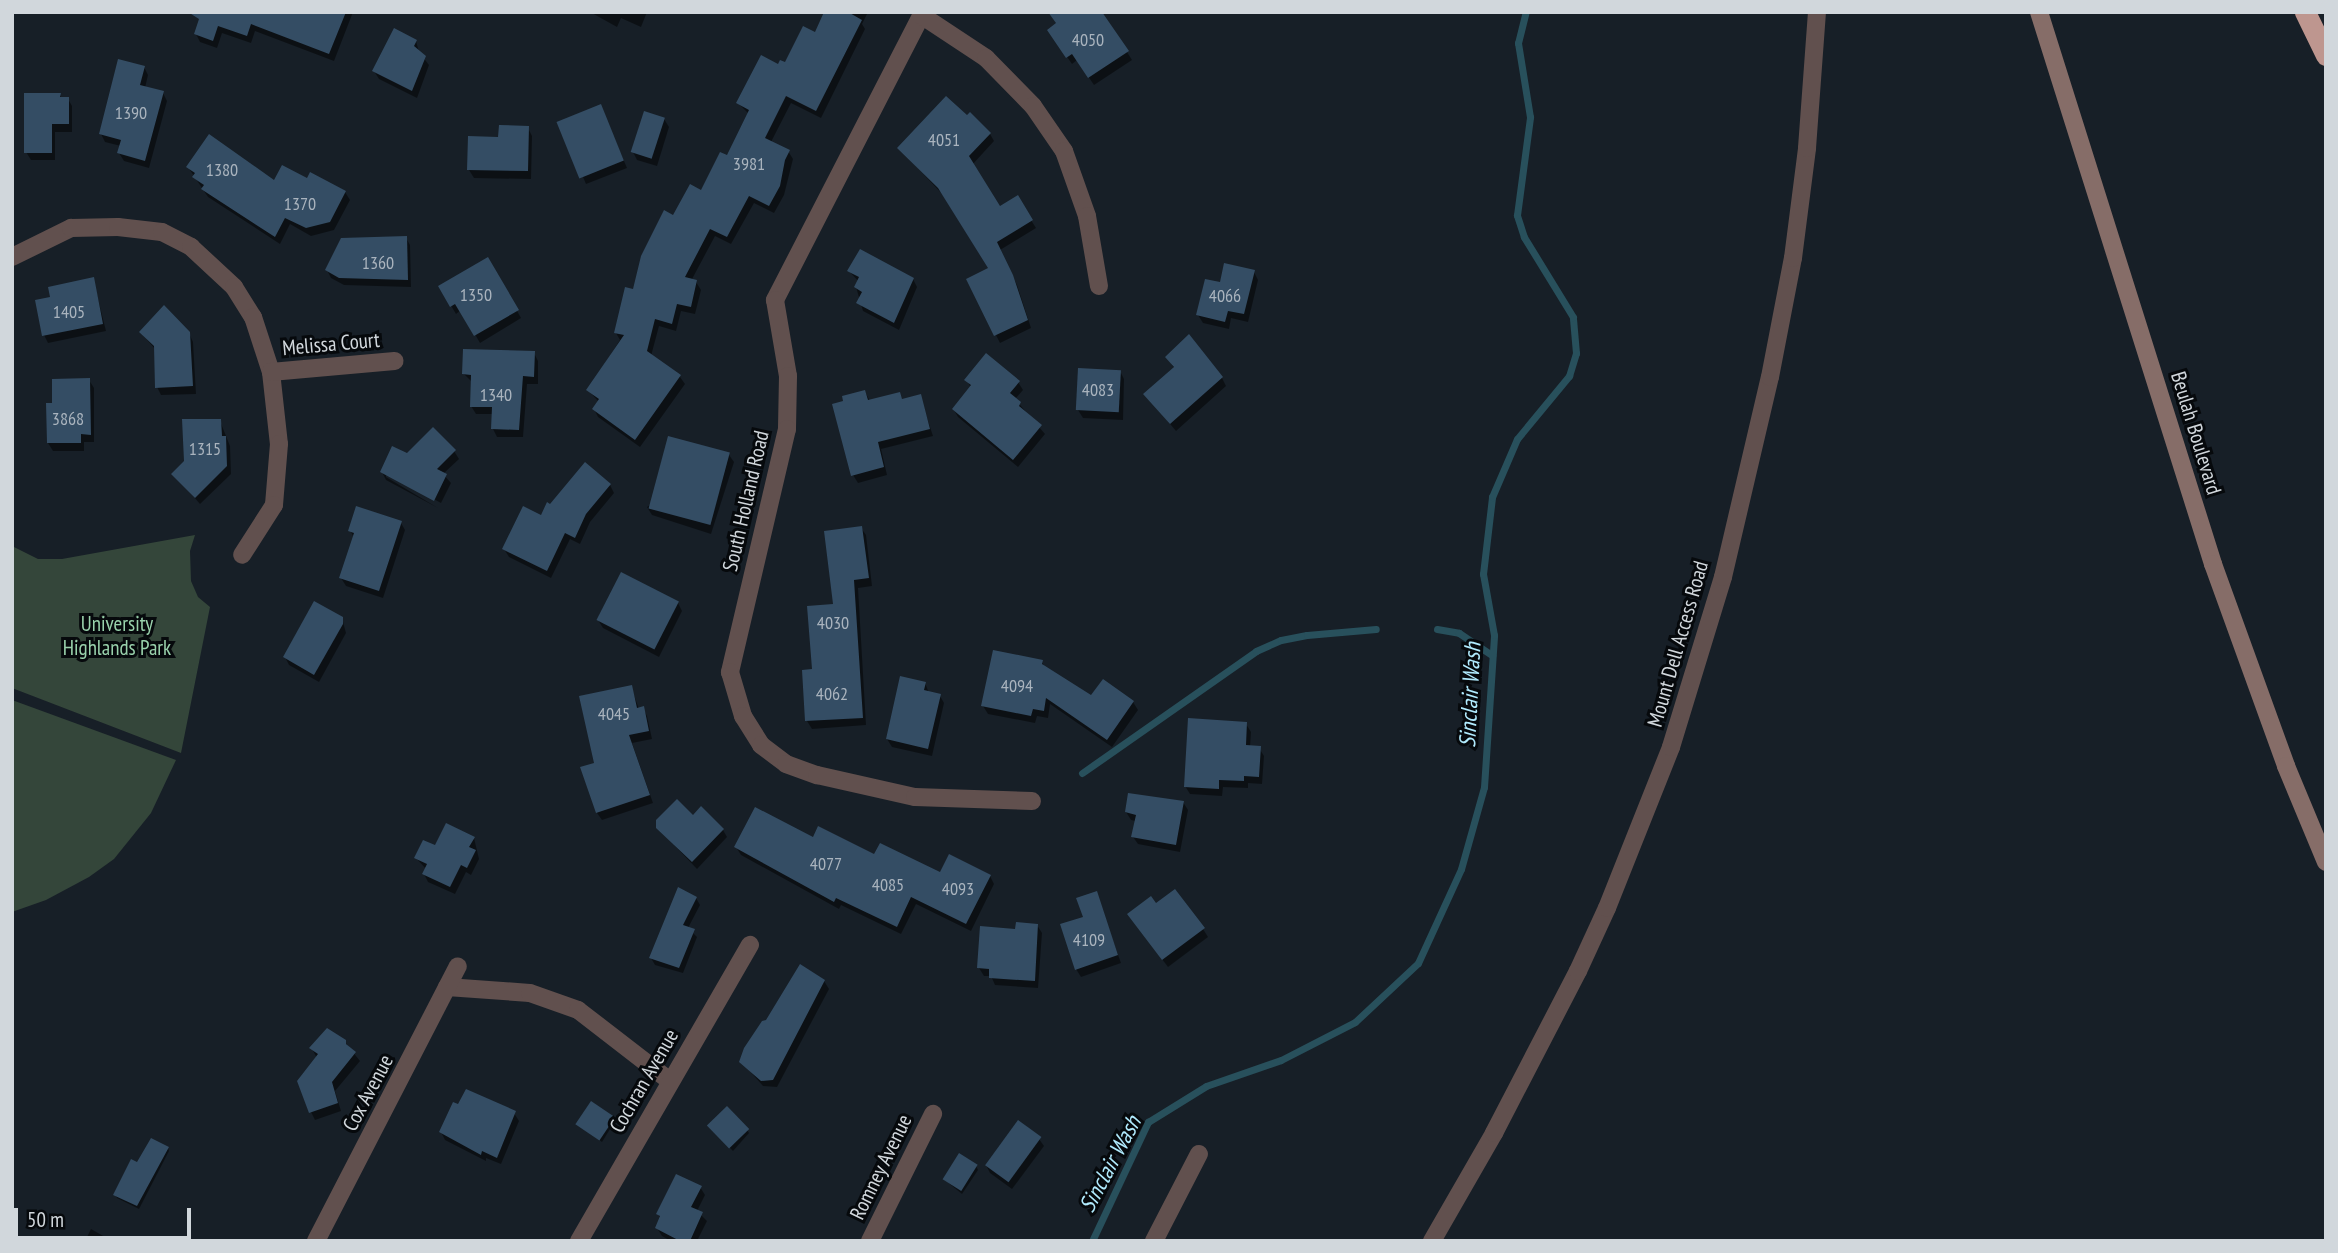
<!DOCTYPE html>
<html>
<head>
<meta charset="utf-8">
<style>
	body { margin:0 }
	#map { position:relative; width:2338px; height:1253px; overflow:hidden; background:#171f27; font-family:"PT Sans Narrow",sans-serif }
	div>[style] { position:absolute }
	.green>* { inset:0; background:#34463a }
	.shadow>* { inset:0; background:#0007 }
	.stream>* { height:7px; margin:-3.5px; padding:0 3.5px; transform-origin:3.5px; border-radius:3.5px; background:#28505c }
	.building>* { inset:0; background:#344d64; transform-origin:0 0 }
	.street>* { height:18px; margin:-9px; padding:0 9px; transform-origin:9px; border-radius:9px; background:#61504e }
	.secondary>* { height:18px; margin:-9px; padding:0 9px; transform-origin:9px; border-radius:9px; background:#866d68 }
	.highway>* { height:21px; margin:-10.5px; padding:0 10.5px; transform-origin:10.5px; border-radius:10.5px; background:#be968f }
	span { translate:-50% -50%; white-space:nowrap; text-align:center; line-height:1.15; -webkit-text-stroke:6px #06090c; paint-order:stroke }
	.number-label { font-size:18px; color:#aab4be }
	.number-label span { -webkit-text-stroke-width:0 }
	.street-label { font-size:21px; color:#d1d7dc }
	.park-label { font-size:21px; color:#99d2ac }
	.water-label { font-size:23px; color:#b1ebfe; font-style:italic }
	.frame { position:absolute; inset:0; border:14px solid #d1d7dc; pointer-events:none }
	.scale { position:absolute; left:14px; top:1208px; width:177px; height:32px; box-sizing:border-box; border:4px solid #d1d7dc; border-top:0; padding-left:9px; font-size:21px; line-height:24px; white-space:nowrap; color:#d1d7dc; -webkit-text-stroke:5px #06090c; paint-order:stroke }
</style>
</head>
<body>
<div id="map">
	<div class="green">
		<div style="clip-path:polygon(195px 535px,190px 551px,191px 581px,198px 597px,210px 607px,181px 753px,12px 688px,12px 546px,38px 559px,62px 559px)"></div>
		<div style="clip-path:polygon(12px 700px,176px 760px,151px 813px,114px 859px,89px 877px,46px 900px,12px 912px)"></div>
	</div>
	<div class="shadow">
		<div style="clip-path:polygon(204px 12px,353px 12px,334px 61px,255px 31px,251px 43px,222px 33px,217px 48px,200px 42px,196px 34px)"></div>
		<div style="clip-path:polygon(590px 12px,647px 12px,641px 27px,621px 18px,617px 27px)"></div>
		<div style="clip-path:polygon(826px 12px,868px 12px,862px 24px,865px 29px,821px 118px,791px 103px,771px 142px,788px 151px,793px 159px,784px 195px,774px 213px,754px 203px,731px 244px,715px 236px,691px 281px,696px 282px,701px 290px,695px 314px,681px 311px,676px 331px,659px 326px,651px 356px,680px 377px,685px 384px,640px 447px,598px 417px,594px 409px,599px 402px,588px 390px,620px 340px,616px 333px,674px 217px,702px 192px,728px 158px,749px 114px,738px 103px,779px 66px,786px 65px,816px 34px)"></div>
		<div style="clip-path:polygon(1054px 38px,1127px 52px,1132px 60px,1094px 85px,1077px 60px,1072px 64px)"></div>
		<div style="clip-path:polygon(416px 41px,419px 52px,429px 65px,417px 98px,379px 79px,374px 71px)"></div>
		<div style="clip-path:polygon(144px 67px,148px 75px,145px 88px,163px 93px,167px 101px,149px 168px,124px 161px,119px 153px,121px 146px,105px 142px,101px 134px)"></div>
		<div style="clip-path:polygon(60px 95px,62px 99px,68px 99px,72px 106px,72px 132px,55px 132px,55px 160px,31px 160px,26px 152px)"></div>
		<div style="clip-path:polygon(604px 114px,627px 168px,586px 184px,560px 123px)"></div>
		<div style="clip-path:polygon(664px 119px,669px 127px,657px 166px,637px 160px,633px 152px)"></div>
		<div style="clip-path:polygon(528px 128px,532px 136px,531px 179px,474px 178px,469px 170px,500px 139px)"></div>
		<div style="clip-path:polygon(990px 134px,994px 141px,972px 165px,999px 208px,1017px 198px,1036px 228px,1000px 250px,1017px 285px,1031px 328px,1000px 343px,968px 280px,990px 269px,945px 197px,899px 148px)"></div>
		<div style="clip-path:polygon(188px 167px,274px 183px,308px 180px,345px 192px,350px 200px,334px 230px,311px 236px,290px 224px,280px 244px,208px 197px)"></div>
		<div style="clip-path:polygon(406px 238px,410px 245px,411px 287px,344px 285px,331px 278px,327px 270px)"></div>
		<div style="clip-path:polygon(488px 259px,521px 318px,480px 343px,461px 310px,456px 314px,440px 287px)"></div>
		<div style="clip-path:polygon(849px 271px,913px 279px,917px 287px,899px 330px,863px 311px,856px 287px,859px 282px)"></div>
		<div style="clip-path:polygon(1254px 272px,1258px 280px,1248px 322px,1231px 318px,1229px 329px,1203px 323px,1198px 315px,1221px 284px)"></div>
		<div style="clip-path:polygon(93px 279px,106px 331px,48px 343px,44px 335px,52px 298px)"></div>
		<div style="clip-path:polygon(141px 333px,189px 333px,193px 342px,196px 394px,161px 395px,157px 387px,156px 350px)"></div>
		<div style="clip-path:polygon(534px 353px,538px 361px,538px 384px,527px 384px,523px 437px,497px 437px,493px 429px,493px 414px,476px 414px,471px 406px,472px 382px,464px 374px)"></div>
		<div style="clip-path:polygon(1167px 357px,1222px 378px,1226px 386px,1176px 431px,1145px 394px,1174px 368px)"></div>
		<div style="clip-path:polygon(1120px 371px,1124px 379px,1123px 420px,1083px 418px,1078px 410px)"></div>
		<div style="clip-path:polygon(89px 380px,94px 388px,94px 442px,84px 442px,84px 451px,53px 451px,48px 443px,48px 405px,54px 405px)"></div>
		<div style="clip-path:polygon(967px 380px,1018px 382px,1023px 390px,1015px 399px,1045px 434px,1018px 467px,958px 417px,954px 410px,971px 388px)"></div>
		<div style="clip-path:polygon(865px 392px,870px 401px,899px 394px,903px 401px,920px 397px,933px 436px,881px 449px,887px 475px,858px 483px,853px 475px,845px 402px)"></div>
		<div style="clip-path:polygon(220px 421px,230px 446px,231px 474px,200px 504px,174px 474px)"></div>
		<div style="clip-path:polygon(454px 451px,459px 459px,443px 474px,451px 483px,441px 503px,386px 473px,386px 477px,438px 508px,386px 480px,382px 472px,407px 455px)"></div>
		<div style="clip-path:polygon(729px 455px,734px 462px,711px 534px,652px 515px,647px 507px)"></div>
		<div style="clip-path:polygon(610px 485px,614px 493px,590px 522px,580px 544px,570px 539px,551px 578px,509px 557px,504px 549px,551px 506px)"></div>
		<div style="clip-path:polygon(401px 523px,405px 530px,383px 598px,346px 586px,341px 578px,354px 538px,350px 530px)"></div>
		<div style="clip-path:polygon(861px 528px,866px 535px,872px 586px,858px 588px,866px 725px,812px 729px,807px 721px,813px 671px)"></div>
		<div style="clip-path:polygon(678px 603px,682px 611px,659px 657px,603px 628px,598px 620px)"></div>
		<div style="clip-path:polygon(342px 618px,346px 633px,319px 682px,289px 665px,285px 657px)"></div>
		<div style="clip-path:polygon(1042px 662px,1045px 668px,1092px 698px,1133px 702px,1138px 710px,1112px 747px,1050px 704px,1048px 718px,1037px 716px,1035px 723px,988px 714px,983px 706px)"></div>
		<div style="clip-path:polygon(925px 683px,929px 693px,940px 696px,944px 703px,932px 756px,892px 747px,887px 739px)"></div>
		<div style="clip-path:polygon(631px 687px,639px 709px,643px 708px,647px 716px,652px 739px,632px 743px,653px 803px,602px 820px,597px 813px,596px 764px)"></div>
		<div style="clip-path:polygon(1246px 724px,1251px 732px,1250px 747px,1259px 748px,1264px 756px,1262px 784px,1248px 783px,1248px 788px,1223px 787px,1222px 796px,1190px 794px,1185px 786px)"></div>
		<div style="clip-path:polygon(1183px 802px,1188px 810px,1180px 852px,1138px 844px,1133px 837px,1136px 821px,1131px 820px,1126px 812px)"></div>
		<div style="clip-path:polygon(693px 817px,723px 830px,727px 837px,697px 869px,657px 827px)"></div>
		<div style="clip-path:polygon(474px 838px,479px 859px,471px 875px,466px 872px,455px 894px,428px 882px,424px 874px,426px 869px,416px 858px,436px 848px)"></div>
		<div style="clip-path:polygon(813px 839px,941px 875px,990px 876px,994px 884px,971px 931px,916px 904px,901px 934px,841px 905px,839px 909px,741px 855px,736px 847px)"></div>
		<div style="clip-path:polygon(1096px 894px,1121px 963px,1081px 977px,1076px 969px,1085px 918px)"></div>
		<div style="clip-path:polygon(696px 898px,700px 905px,688px 928px,697px 937px,683px 973px,655px 965px,651px 958px)"></div>
		<div style="clip-path:polygon(1156px 906px,1203px 929px,1208px 937px,1168px 967px,1134px 922px)"></div>
		<div style="clip-path:polygon(1037px 925px,1042px 933px,1038px 988px,995px 985px,991px 976px,984px 976px,979px 968px,1017px 931px)"></div>
		<div style="clip-path:polygon(824px 981px,829px 989px,777px 1087px,763px 1086px,741px 1061px)"></div>
		<div style="clip-path:polygon(344px 1041px,360px 1061px,335px 1091px,341px 1111px,315px 1120px,311px 1112px,317px 1058px,312px 1049px)"></div>
		<div style="clip-path:polygon(514px 1113px,519px 1121px,501px 1164px,486px 1158px,486px 1161px,445px 1140px,441px 1132px)"></div>
		<div style="clip-path:polygon(613px 1118px,615px 1121px,602px 1142px,577px 1124px)"></div>
		<div style="clip-path:polygon(712px 1129px,747px 1130px,749px 1133px,733px 1151px)"></div>
		<div style="clip-path:polygon(1039px 1139px,1044px 1146px,1012px 1189px,990px 1173px,986px 1165px)"></div>
		<div style="clip-path:polygon(168px 1148px,169px 1151px,139px 1209px,117px 1198px,115px 1194px)"></div>
		<div style="clip-path:polygon(976px 1166px,978px 1170px,962px 1194px,945px 1180px)"></div>
		<div style="clip-path:polygon(700px 1187px,705px 1195px,697px 1211px,707px 1221px,697px 1241px,671px 1241px,662px 1236px,657px 1228px,661px 1219px,658px 1214px)"></div>
		<div style="clip-path:polygon(91px 1229px,105px 1237px,108px 1241px,85px 1241px)"></div>
	</div>
	<div class="stream">
		<div style="left:1437px;top:629px;width:22px;rotate:10deg"></div>
		<div style="left:1459px;top:633px;width:40px;rotate:34deg"></div>
		<div style="left:1082px;top:773px;width:213px;rotate:-35deg"></div>
		<div style="left:1256px;top:651px;width:27px;rotate:-24deg"></div>
		<div style="left:1281px;top:640px;width:26px;rotate:-11deg"></div>
		<div style="left:1307px;top:635px;width:69px;rotate:-5deg"></div>
		<div style="left:1092px;top:1241px;width:132px;rotate:-64.8deg"></div>
		<div style="left:1148px;top:1122px;width:68px;rotate:-31.8deg"></div>
		<div style="left:1206px;top:1086px;width:79px;rotate:-19.1deg"></div>
		<div style="left:1281px;top:1060px;width:83px;rotate:-27.2deg"></div>
		<div style="left:1355px;top:1022px;width:86px;rotate:-43.1deg"></div>
		<div style="left:1418px;top:963px;width:103px;rotate:-65.4deg"></div>
		<div style="left:1461px;top:869px;width:85px;rotate:-74.3deg"></div>
		<div style="left:1484px;top:787px;width:152px;rotate:-86.2deg"></div>
		<div style="left:1494px;top:635px;width:62px;rotate:-100.2deg"></div>
		<div style="left:1483px;top:574px;width:78px;rotate:-83.3deg"></div>
		<div style="left:1492px;top:497px;width:63px;rotate:-66.7deg"></div>
		<div style="left:1517px;top:439px;width:82px;rotate:-50.5deg"></div>
		<div style="left:1569px;top:376px;width:24px;rotate:-73deg"></div>
		<div style="left:1576px;top:353px;width:36px;rotate:-95deg"></div>
		<div style="left:1573px;top:317px;width:94px;rotate:-121.5deg"></div>
		<div style="left:1524px;top:237px;width:23px;rotate:-108deg"></div>
		<div style="left:1517px;top:215px;width:99px;rotate:-82.4deg"></div>
		<div style="left:1530px;top:117px;width:75px;rotate:-99.2deg"></div>
		<div style="left:1518px;top:43px;width:32px;rotate:-76deg"></div>
	</div>
	<div class="building">
		<div style="clip-path:polygon(188px 12px,346px 12px,329px 54px,251px 24px,247px 36px,218px 26px,213px 41px,194px 34px,199px 19px)"></div>
		<div style="clip-path:polygon(824px 12px,848px 12px,862px 20px,816px 111px,786px 96px,765px 138px,790px 150px,785px 160px,780px 186px,769px 206px,749px 196px,727px 237px,710px 229px,685px 277px,697px 280px,691px 307px,677px 304px,672px 324px,655px 319px,647px 351px,681px 375px,635px 440px,592px 409px,599px 399px,586px 390px,624px 335px,614px 333px,625px 287px,633px 289px,641px 256px,664px 210px,673px 215px,690px 184px,701px 190px,720px 152px,727px 155px,749px 110px,736px 103px,761px 55px,778px 64px,780px 60px,785px 62px,803px 26px,815px 32px)"></div>
		<div style="clip-path:polygon(1048px 12px,1102px 12px,1129px 51px,1088px 78px,1072px 54px,1066px 58px,1047px 30px,1056px 23px)"></div>
		<div style="clip-path:polygon(394px 28px,417px 40px,414px 46px,426px 56px,412px 91px,372px 71px)"></div>
		<div style="clip-path:polygon(118px 59px,145px 66px,140px 85px,164px 91px,145px 161px,117px 153px,121px 140px,99px 134px)"></div>
		<div style="clip-path:polygon(24px 93px,61px 93px,60px 97px,69px 97px,69px 124px,52px 124px,52px 153px,24px 153px)"></div>
		<div style="clip-path:polygon(946px 96px,967px 115px,970px 112px,991px 133px,969px 156px,1000px 206px,1018px 195px,1033px 220px,997px 242px,1013px 275px,1028px 320px,994px 336px,966px 279px,988px 268px,938px 188px,897px 148px)"></div>
		<div style="left:601px;top:104px;width:61px;height:48px;rotate:68deg"></div>
		<div style="left:644px;top:111px;width:22px;height:43px;rotate:18deg"></div>
		<div style="clip-path:polygon(499px 125px,529px 126px,528px 171px,467px 170px,468px 136px,498px 137px)"></div>
		<div style="clip-path:polygon(209px 134px,274px 180px,282px 165px,307px 178px,310px 172px,346px 191px,330px 222px,306px 228px,285px 218px,275px 237px,201px 189px,204px 185px,192px 177px,195px 173px,186px 167px)"></div>
		<div style="clip-path:polygon(407px 236px,408px 280px,339px 278px,325px 270px,341px 238px)"></div>
		<div style="clip-path:polygon(860px 249px,914px 278px,894px 323px,856px 303px,862px 292px,854px 287px,859px 277px,847px 271px)"></div>
		<div style="clip-path:polygon(488px 257px,519px 310px,474px 336px,455px 304px,450px 307px,438px 286px)"></div>
		<div style="clip-path:polygon(1224px 263px,1255px 270px,1244px 314px,1228px 311px,1225px 322px,1196px 315px,1205px 279px,1220px 282px)"></div>
		<div style="clip-path:polygon(94px 277px,103px 324px,42px 336px,35px 300px,50px 297px,48px 287px)"></div>
		<div style="clip-path:polygon(164px 305px,190px 332px,193px 386px,155px 388px,154px 346px,139px 332px)"></div>
		<div style="clip-path:polygon(1189px 334px,1223px 377px,1170px 424px,1143px 394px,1174px 367px,1165px 357px)"></div>
		<div style="clip-path:polygon(463px 349px,535px 351px,534px 377px,523px 376px,519px 430px,491px 429px,492px 407px,470px 407px,471px 375px,462px 374px)"></div>
		<div style="clip-path:polygon(986px 353px,1020px 381px,1010px 393px,1021px 402px,1019px 406px,1042px 425px,1013px 460px,952px 409px,971px 385px,964px 380px)"></div>
		<div style="left:1078px;top:368px;width:43px;height:42px;rotate:3deg"></div>
		<div style="clip-path:polygon(90px 378px,91px 435px,81px 434px,81px 443px,47px 443px,46px 403px,52px 403px,52px 379px)"></div>
		<div style="clip-path:polygon(865px 390px,868px 400px,900px 392px,902px 399px,921px 394px,930px 429px,878px 442px,884px 467px,851px 476px,832px 404px,843px 401px,842px 396px)"></div>
		<div style="clip-path:polygon(182px 419px,221px 419px,222px 436px,226px 436px,227px 466px,195px 498px,171px 474px,184px 461px)"></div>
		<div style="clip-path:polygon(433px 427px,456px 450px,437px 469px,447px 474px,434px 501px,380px 472px,392px 446px,407px 453px)"></div>
		<div style="left:668px;top:436px;width:64px;height:75px;rotate:15deg"></div>
		<div style="clip-path:polygon(585px 462px,611px 484px,586px 514px,575px 538px,565px 533px,547px 571px,502px 549px,523px 506px,541px 515px,547px 502px,550px 504px)"></div>
		<div style="clip-path:polygon(356px 506px,402px 521px,379px 591px,339px 578px,354px 533px,348px 531px)"></div>
		<div style="clip-path:polygon(862px 526px,869px 578px,854px 580px,863px 718px,805px 721px,802px 670px,812px 669px,807px 606px,833px 604px,824px 531px)"></div>
		<div style="left:621px;top:572px;width:65px;height:54px;rotate:27deg"></div>
		<div style="clip-path:polygon(314px 601px,343px 617px,343px 624px,314px 675px,283px 657px)"></div>
		<div style="clip-path:polygon(993px 650px,1043px 660px,1042px 664px,1091px 695px,1103px 679px,1134px 701px,1107px 740px,1046px 698px,1044px 711px,1033px 709px,1031px 716px,981px 706px)"></div>
		<div style="clip-path:polygon(900px 676px,926px 682px,924px 690px,941px 694px,928px 749px,886px 739px)"></div>
		<div style="clip-path:polygon(632px 685px,637px 708px,644px 706px,649px 731px,629px 735px,650px 795px,596px 813px,580px 767px,594px 763px,579px 696px)"></div>
		<div style="clip-path:polygon(1188px 718px,1247px 722px,1246px 745px,1261px 746px,1259px 777px,1244px 776px,1244px 781px,1219px 780px,1219px 789px,1184px 787px)"></div>
		<div style="clip-path:polygon(1128px 793px,1184px 801px,1176px 845px,1131px 837px,1136px 815px,1125px 812px)"></div>
		<div style="clip-path:polygon(677px 799px,693px 815px,701px 806px,724px 829px,692px 862px,656px 828px,656px 820px)"></div>
		<div style="clip-path:polygon(755px 807px,813px 837px,818px 826px,874px 854px,880px 843px,940px 872px,949px 854px,991px 875px,966px 924px,911px 897px,897px 927px,836px 898px,834px 902px,734px 847px)"></div>
		<div style="clip-path:polygon(446px 823px,475px 837px,469px 847px,476px 850px,467px 868px,461px 865px,450px 887px,422px 874px,427px 864px,414px 858px,423px 840px,435px 845px)"></div>
		<div style="clip-path:polygon(678px 887px,697px 897px,683px 925px,695px 929px,679px 968px,649px 958px)"></div>
		<div style="clip-path:polygon(1175px 889px,1205px 928px,1162px 960px,1127px 914px,1151px 896px,1156px 903px)"></div>
		<div style="clip-path:polygon(1097px 891px,1118px 955px,1075px 970px,1060px 924px,1083px 917px,1076px 898px)"></div>
		<div style="clip-path:polygon(1016px 922px,1038px 924px,1035px 981px,989px 978px,989px 969px,977px 968px,980px 926px,1015px 929px)"></div>
		<div style="clip-path:polygon(800px 964px,825px 980px,773px 1080px,761px 1081px,739px 1062px,744px 1048px,762px 1021px,766px 1020px)"></div>
		<div style="clip-path:polygon(327px 1028px,346px 1040px,346px 1044px,356px 1052px,332px 1082px,338px 1103px,309px 1113px,297px 1081px,318px 1054px,309px 1048px)"></div>
		<div style="clip-path:polygon(466px 1089px,516px 1111px,497px 1158px,482px 1151px,481px 1155px,439px 1132px,453px 1102px,458px 1104px)"></div>
		<div style="left:591px;top:1101px;width:29px;height:28px;rotate:34deg"></div>
		<div style="left:727px;top:1106px;width:32px;height:28px;rotate:46deg"></div>
		<div style="left:1018px;top:1120px;width:29px;height:56px;rotate:36deg"></div>
		<div style="clip-path:polygon(151px 1138px,169px 1147px,137px 1206px,113px 1195px,131px 1159px,137px 1162px)"></div>
		<div style="left:959px;top:1153px;width:22px;height:31px;rotate:32deg"></div>
		<div style="clip-path:polygon(676px 1174px,702px 1186px,691px 1207px,703px 1212px,690px 1241px,680px 1241px,655px 1228px,660px 1216px,656px 1214px)"></div>
	</div>
	<div class="street">
		<div style="left:923px;top:12px;width:324px;rotate:117.2deg"></div>
		<div style="left:775px;top:300px;width:77px;rotate:80.3deg"></div>
		<div style="left:788px;top:376px;width:53px;rotate:91.1deg"></div>
		<div style="left:787px;top:429px;width:250px;rotate:103.2deg"></div>
		<div style="left:730px;top:672px;width:46px;rotate:73.5deg"></div>
		<div style="left:743px;top:716px;width:34px;rotate:58deg"></div>
		<div style="left:761px;top:745px;width:31px;rotate:37deg"></div>
		<div style="left:786px;top:764px;width:33px;rotate:20deg"></div>
		<div style="left:817px;top:775px;width:100px;rotate:12.7deg"></div>
		<div style="left:915px;top:797px;width:117px;rotate:2deg"></div>
		<div style="left:921px;top:15px;width:78px;rotate:33.5deg"></div>
		<div style="left:986px;top:58px;width:67px;rotate:45.6deg"></div>
		<div style="left:1033px;top:106px;width:55px;rotate:55.4deg"></div>
		<div style="left:1064px;top:151px;width:69px;rotate:70.5deg"></div>
		<div style="left:1087px;top:216px;width:71px;rotate:80.3deg"></div>
		<div style="left:12px;top:257px;width:66px;rotate:-26.2deg"></div>
		<div style="left:71px;top:228px;width:47px;rotate:-1.2deg"></div>
		<div style="left:118px;top:227px;width:44px;rotate:6.5deg"></div>
		<div style="left:162px;top:232px;width:33px;rotate:27deg"></div>
		<div style="left:191px;top:247px;width:59px;rotate:42.9deg"></div>
		<div style="left:234px;top:287px;width:36px;rotate:58deg"></div>
		<div style="left:253px;top:317px;width:58px;rotate:71.9deg"></div>
		<div style="left:271px;top:372px;width:72px;rotate:83.7deg"></div>
		<div style="left:279px;top:444px;width:61px;rotate:94.7deg"></div>
		<div style="left:274px;top:505px;width:59px;rotate:122.6deg"></div>
		<div style="left:271px;top:372px;width:124px;rotate:-5.1deg"></div>
		<div style="left:447px;top:987px;width:83px;rotate:4.1deg"></div>
		<div style="left:530px;top:993px;width:51px;rotate:19.5deg"></div>
		<div style="left:578px;top:1010px;width:116px;rotate:37.7deg"></div>
		<div style="left:316px;top:1241px;width:309px;rotate:-62.7deg"></div>
		<div style="left:579px;top:1241px;width:342px;rotate:-60deg"></div>
		<div style="left:870px;top:1241px;width:142px;rotate:-63.6deg"></div>
		<div style="left:1154px;top:1241px;width:98px;rotate:-62.7deg"></div>
		<div style="left:1432px;top:1241px;width:125px;rotate:-60.1deg"></div>
		<div style="left:1494px;top:1133px;width:182px;rotate:-62.6deg"></div>
		<div style="left:1578px;top:971px;width:69px;rotate:-65.3deg"></div>
		<div style="left:1607px;top:908px;width:173px;rotate:-68.3deg"></div>
		<div style="left:1671px;top:747px;width:178px;rotate:-73deg"></div>
		<div style="left:1723px;top:577px;width:205px;rotate:-76.8deg"></div>
		<div style="left:1770px;top:377px;width:121px;rotate:-79.1deg"></div>
		<div style="left:1793px;top:258px;width:111px;rotate:-82.7deg"></div>
		<div style="left:1807px;top:148px;width:136px;rotate:-85.8deg"></div>
	</div>
	<div class="secondary">
		<div style="left:2039px;top:12px;width:579px;rotate:72.5deg"></div>
		<div style="left:2213px;top:564px;width:215px;rotate:70.1deg"></div>
		<div style="left:2286px;top:766px;width:104px;rotate:67.4deg"></div>
	</div>
	<div class="highway">
		<div style="left:2305px;top:12px;width:48px;rotate:64deg"></div>
	</div>
	<div class="number-label">
		<span style="left:1088px;top:40px">4050</span>
		<span style="left:131px;top:113px">1390</span>
		<span style="left:944px;top:140px">4051</span>
		<span style="left:749px;top:164px">3981</span>
		<span style="left:222px;top:170px">1380</span>
		<span style="left:300px;top:204px">1370</span>
		<span style="left:378px;top:263px">1360</span>
		<span style="left:476px;top:295px">1350</span>
		<span style="left:1225px;top:296px">4066</span>
		<span style="left:69px;top:312px">1405</span>
		<span style="left:1098px;top:390px">4083</span>
		<span style="left:496px;top:395px">1340</span>
		<span style="left:68px;top:419px">3868</span>
		<span style="left:205px;top:449px">1315</span>
		<span style="left:833px;top:623px">4030</span>
		<span style="left:1017px;top:686px">4094</span>
		<span style="left:832px;top:694px">4062</span>
		<span style="left:614px;top:714px">4045</span>
		<span style="left:826px;top:864px">4077</span>
		<span style="left:888px;top:885px">4085</span>
		<span style="left:958px;top:889px">4093</span>
		<span style="left:1089px;top:940px">4109</span>
	</div>
	<div class="street-label">
		<span style="left:331px;top:344px;rotate:-5deg">Melissa Court</span>
		<span style="left:2196px;top:433px;rotate:73deg">Beulah Boulevard</span>
		<span style="left:746px;top:501px;rotate:-77deg">South Holland Road</span>
		<span style="left:1678px;top:644px;rotate:-74deg">Mount Dell Access Road</span>
		<span style="left:644px;top:1081px;rotate:-60deg">Cochran Avenue</span>
		<span style="left:368px;top:1093px;rotate:-62deg">Cox Avenue</span>
		<span style="left:881px;top:1167px;rotate:-64deg">Romney Avenue</span>
	</div>
	<div class="park-label">
		<span style="left:117px;top:636px">University<br>Highlands Park</span>
	</div>
	<div class="water-label">
		<span style="left:1470px;top:695px;rotate:-87deg">Sinclair Wash</span>
		<span style="left:1110px;top:1164px;rotate:-62deg">Sinclair Wash</span>
	</div>
	<div class="frame"></div>
	<div class="scale">50 m</div>
</div>
</body>
</html>
